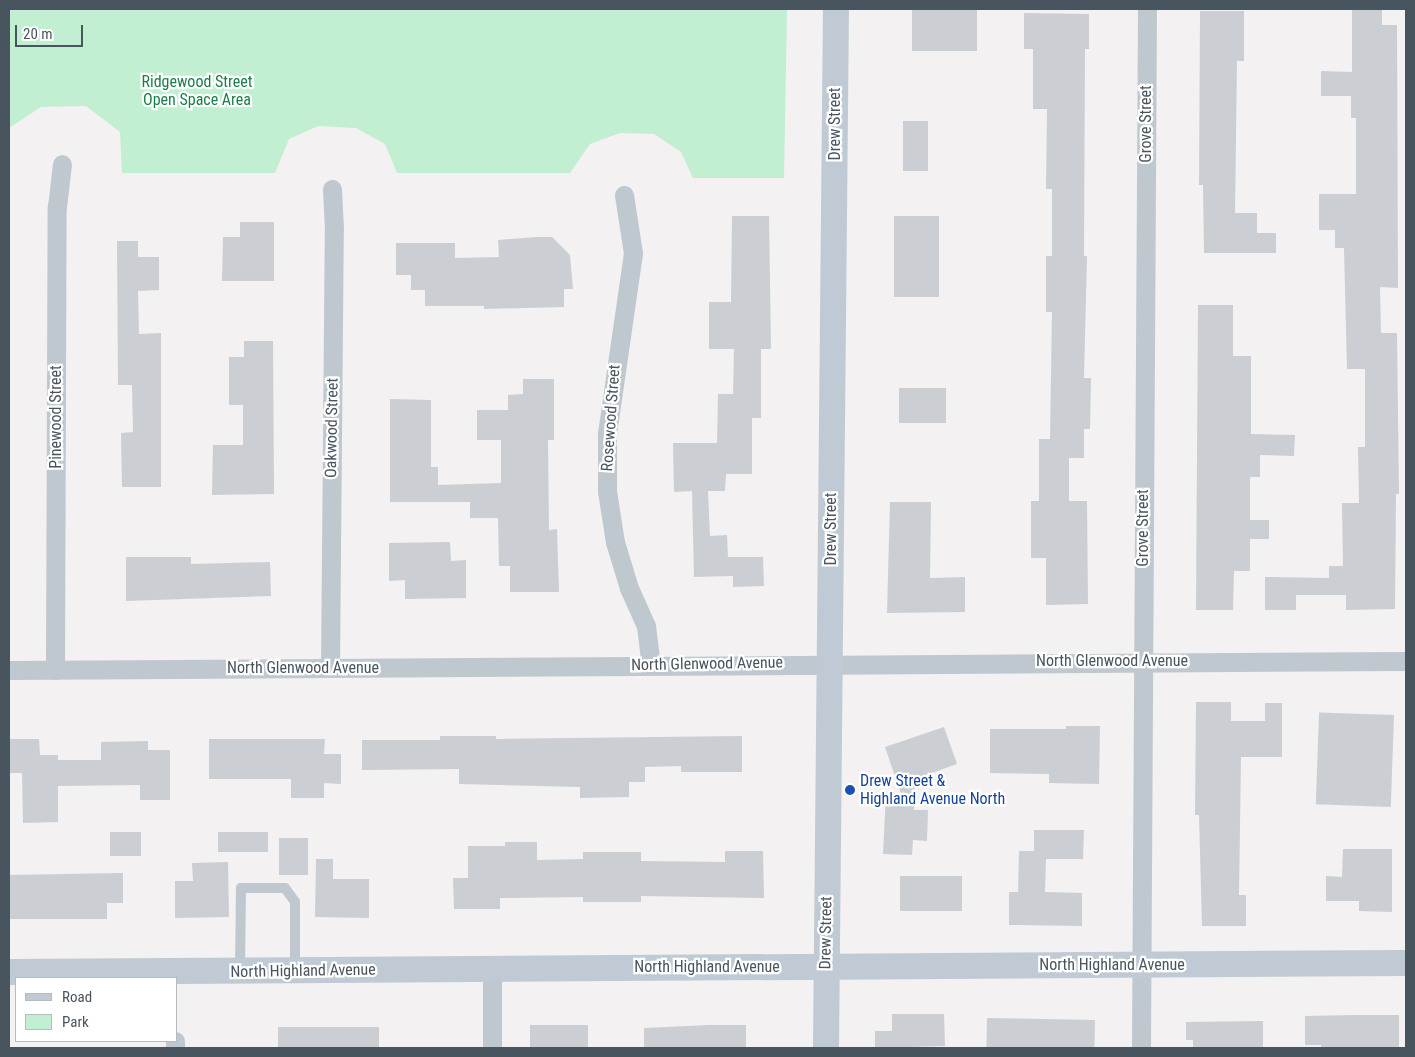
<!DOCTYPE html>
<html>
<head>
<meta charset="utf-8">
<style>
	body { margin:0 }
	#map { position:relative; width:1415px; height:1057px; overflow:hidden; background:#f3f1f1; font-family:"Roboto Condensed",sans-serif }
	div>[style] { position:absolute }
	.green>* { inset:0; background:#c2eed2 }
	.building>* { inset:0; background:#cbced3; transform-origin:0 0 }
	.lane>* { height:10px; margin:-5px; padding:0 5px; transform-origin:5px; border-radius:5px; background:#bfc8cf }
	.street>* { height:19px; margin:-9.5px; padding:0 9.5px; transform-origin:9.5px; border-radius:9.5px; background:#bfc8cf }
	.secondary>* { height:26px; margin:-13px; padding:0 13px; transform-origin:13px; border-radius:13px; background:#bfcad4 }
	.dots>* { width:14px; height:14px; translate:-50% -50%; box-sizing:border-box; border:2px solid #fff; border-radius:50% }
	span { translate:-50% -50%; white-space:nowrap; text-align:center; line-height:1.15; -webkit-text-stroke:4.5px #fff; paint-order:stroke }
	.park-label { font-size:16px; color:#1b7e4a }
	.street-label { font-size:16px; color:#49555e }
	.transit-label { font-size:16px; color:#164399 }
	.left { translate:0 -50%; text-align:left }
	.frame { position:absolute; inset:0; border:10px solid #49555e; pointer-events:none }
	.legend { position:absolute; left:15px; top:977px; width:162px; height:65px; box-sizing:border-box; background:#fff; border:1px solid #b6bbbf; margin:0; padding:6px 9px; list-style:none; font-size:15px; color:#49555e }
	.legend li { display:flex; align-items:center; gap:10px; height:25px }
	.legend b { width:25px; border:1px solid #b6bbbf }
	.scale { position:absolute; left:15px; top:25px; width:68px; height:22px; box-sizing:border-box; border:2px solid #49555e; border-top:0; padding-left:6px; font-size:15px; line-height:18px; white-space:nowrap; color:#49555e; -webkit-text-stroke:4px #fff; paint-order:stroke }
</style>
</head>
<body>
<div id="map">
	<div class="green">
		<div style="clip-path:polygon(9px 9px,787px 9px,784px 178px,693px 178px,681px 152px,654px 134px,620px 133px,590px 144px,570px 173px,397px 173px,385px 144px,356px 128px,318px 126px,289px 139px,275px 173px,122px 173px,120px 132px,86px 106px,41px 107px,9px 128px)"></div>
	</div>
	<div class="building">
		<div style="left:912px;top:10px;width:65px;height:41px"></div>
		<div style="clip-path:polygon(1352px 10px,1382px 10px,1382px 25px,1397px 25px,1398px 288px,1380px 287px,1381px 333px,1397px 333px,1399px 494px,1396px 494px,1395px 609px,1346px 610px,1346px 595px,1296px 595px,1296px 610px,1265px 610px,1265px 577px,1329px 578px,1329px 566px,1343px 566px,1342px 503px,1359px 503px,1358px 447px,1365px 447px,1365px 369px,1347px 369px,1344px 248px,1335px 248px,1335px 230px,1319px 230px,1319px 194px,1356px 194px,1356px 118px,1351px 118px,1351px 96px,1321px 96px,1321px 71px,1352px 72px)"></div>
		<div style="clip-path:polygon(1200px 11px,1244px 11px,1244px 61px,1237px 61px,1235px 213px,1257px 213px,1257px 233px,1276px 233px,1276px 253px,1204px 253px,1203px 185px,1199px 185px)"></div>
		<div style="clip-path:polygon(1024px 13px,1089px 14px,1089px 49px,1085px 49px,1084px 256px,1087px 256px,1084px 378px,1091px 378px,1090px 429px,1084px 429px,1084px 458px,1069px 458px,1069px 501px,1087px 501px,1088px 604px,1046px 605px,1046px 558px,1031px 558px,1031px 501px,1039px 501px,1039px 439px,1050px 439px,1052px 312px,1046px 312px,1046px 256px,1052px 256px,1052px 189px,1046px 189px,1047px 109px,1033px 109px,1033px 49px,1024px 49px)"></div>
		<div style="left:903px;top:121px;width:25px;height:50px"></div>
		<div style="clip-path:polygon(732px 216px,769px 216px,771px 349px,761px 349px,761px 418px,752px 418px,752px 474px,726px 474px,725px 491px,708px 491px,710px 536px,727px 535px,728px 557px,763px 557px,764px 586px,733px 587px,733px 576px,694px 577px,692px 491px,674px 492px,673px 443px,717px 443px,718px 394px,733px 394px,734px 349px,709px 349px,709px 302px,731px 302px)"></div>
		<div style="left:894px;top:216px;width:45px;height:81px"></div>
		<div style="clip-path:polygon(240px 222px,274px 222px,274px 281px,222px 281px,223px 237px,240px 237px)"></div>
		<div style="clip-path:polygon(536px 237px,552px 237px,570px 255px,573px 289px,564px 289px,564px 307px,484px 309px,484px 306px,425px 306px,425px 290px,411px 290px,411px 275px,396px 275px,396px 243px,455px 243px,455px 258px,499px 257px,498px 240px)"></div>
		<div style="clip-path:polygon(117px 241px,138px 241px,138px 257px,159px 257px,159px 290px,138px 291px,139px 334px,161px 333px,161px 487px,122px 487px,121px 433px,133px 432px,132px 385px,118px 385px)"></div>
		<div style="clip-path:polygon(1198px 305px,1233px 305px,1233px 356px,1251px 356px,1251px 434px,1295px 435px,1294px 456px,1260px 455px,1260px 477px,1250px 477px,1250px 520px,1269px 520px,1269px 539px,1250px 539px,1250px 571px,1234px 571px,1233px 610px,1196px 610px)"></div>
		<div style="clip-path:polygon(244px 341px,273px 341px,274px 494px,212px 495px,213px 445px,243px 445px,243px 405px,229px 405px,229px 357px,244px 357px)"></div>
		<div style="clip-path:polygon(523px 379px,554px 379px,554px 440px,548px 440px,549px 530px,557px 529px,559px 592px,510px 592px,510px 566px,499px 566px,498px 518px,470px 518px,470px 502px,390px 502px,390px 399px,431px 400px,431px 467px,438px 467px,438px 485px,501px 483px,501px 440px,477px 440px,477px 410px,508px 410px,508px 395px,523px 394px)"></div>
		<div style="left:899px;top:388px;width:47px;height:35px"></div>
		<div style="clip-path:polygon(890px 502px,931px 502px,930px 578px,965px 577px,965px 612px,887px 613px)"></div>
		<div style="clip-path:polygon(450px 542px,451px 561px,466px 560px,466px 598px,405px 599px,405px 580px,389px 581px,389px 543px)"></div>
		<div style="clip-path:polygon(126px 557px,191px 557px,191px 564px,270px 562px,271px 596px,126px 601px)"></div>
		<div style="clip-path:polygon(1196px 702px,1231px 702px,1231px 721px,1265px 721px,1265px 703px,1282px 703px,1282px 757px,1241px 757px,1239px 895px,1246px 895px,1246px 926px,1202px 926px,1199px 815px,1195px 815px)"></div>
		<div style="left:1394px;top:715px;width:92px;height:75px;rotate:92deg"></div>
		<div style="clip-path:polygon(1066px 726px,1100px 726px,1099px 784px,1049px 783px,1049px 774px,990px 773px,990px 729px,1066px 729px)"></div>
		<div style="clip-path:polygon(944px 727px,957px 764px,915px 779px,914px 810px,928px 810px,927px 841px,913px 840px,912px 855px,883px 854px,886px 793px,901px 794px,885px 747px)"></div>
		<div style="clip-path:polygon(440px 736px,496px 736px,496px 739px,742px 736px,742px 772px,681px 772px,681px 766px,645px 767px,645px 782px,629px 782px,629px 797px,580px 798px,580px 787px,459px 784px,459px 769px,362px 770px,362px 740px,440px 740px)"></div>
		<div style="clip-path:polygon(9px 739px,39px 739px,40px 755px,58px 755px,58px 760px,101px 760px,101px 742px,148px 741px,148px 750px,170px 750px,170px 800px,140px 800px,140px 785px,58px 786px,58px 822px,23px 823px,22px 773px,9px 773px)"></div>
		<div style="clip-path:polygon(209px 739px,325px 739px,324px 754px,341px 754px,341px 784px,324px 783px,324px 798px,291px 798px,291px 779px,209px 779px)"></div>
		<div style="clip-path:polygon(1034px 830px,1084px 830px,1083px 859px,1046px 859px,1045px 892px,1082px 893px,1082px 926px,1009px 925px,1009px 892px,1018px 892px,1019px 851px,1034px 851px)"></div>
		<div style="left:110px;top:832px;width:31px;height:24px"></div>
		<div style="left:268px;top:832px;width:20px;height:50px;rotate:90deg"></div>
		<div style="left:279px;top:838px;width:29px;height:37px"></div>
		<div style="clip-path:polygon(505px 842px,537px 842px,537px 860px,583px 859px,583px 852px,641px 852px,641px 861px,725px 862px,725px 851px,763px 851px,764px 898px,641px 896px,641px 902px,583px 902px,583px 897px,500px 898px,500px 909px,454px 909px,453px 878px,468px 878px,468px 846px,505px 846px)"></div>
		<div style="clip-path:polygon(1343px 849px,1392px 849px,1392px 912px,1359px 911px,1359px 901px,1326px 901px,1326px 876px,1342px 877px)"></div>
		<div style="clip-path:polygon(316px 859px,333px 859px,333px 879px,369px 879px,369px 918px,315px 917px)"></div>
		<div style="clip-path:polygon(228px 862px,229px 917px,175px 918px,175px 881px,193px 881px,192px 863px)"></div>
		<div style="clip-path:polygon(123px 873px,123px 903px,107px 903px,107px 919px,9px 919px,9px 875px)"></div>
		<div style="left:900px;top:876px;width:62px;height:35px"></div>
		<div style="clip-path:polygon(892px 1014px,944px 1014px,945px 1046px,875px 1048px,875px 1031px,892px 1031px)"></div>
		<div style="clip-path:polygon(1354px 1015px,1399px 1015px,1399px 1048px,1321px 1048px,1321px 1045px,1305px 1045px,1305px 1016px)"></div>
		<div style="left:987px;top:1018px;width:108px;height:30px;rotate:1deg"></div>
		<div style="clip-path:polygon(1263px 1021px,1263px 1048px,1193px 1048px,1193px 1040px,1186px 1040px,1186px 1022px)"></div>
		<div style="left:588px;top:1025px;width:23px;height:58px;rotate:90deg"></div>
		<div style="clip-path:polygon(709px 1025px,746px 1025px,746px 1048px,644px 1048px,644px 1028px)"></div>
		<div style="left:379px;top:1027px;width:21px;height:101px;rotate:90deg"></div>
	</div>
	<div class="lane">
		<div style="left:240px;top:969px;width:81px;rotate:-89.3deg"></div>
		<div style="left:241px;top:888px;width:44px"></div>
		<div style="left:285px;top:888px;width:17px;rotate:54deg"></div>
		<div style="left:295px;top:902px;width:67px;rotate:90deg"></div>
	</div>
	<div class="street">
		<div style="left:624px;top:195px;width:59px;rotate:81.2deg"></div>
		<div style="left:633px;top:253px;width:183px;rotate:98.2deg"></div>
		<div style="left:607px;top:434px;width:57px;rotate:90deg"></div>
		<div style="left:607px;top:491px;width:52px;rotate:81.1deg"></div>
		<div style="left:615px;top:542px;width:48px;rotate:73.1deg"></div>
		<div style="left:629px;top:588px;width:42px;rotate:65.9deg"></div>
		<div style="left:646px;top:626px;width:39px;rotate:83deg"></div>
		<div style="left:330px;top:667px;width:438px;rotate:-89.5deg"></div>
		<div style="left:334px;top:229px;width:40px;rotate:-92.9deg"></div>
		<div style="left:9px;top:670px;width:1397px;rotate:-0.37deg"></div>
		<div style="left:55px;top:670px;width:463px;rotate:-89.8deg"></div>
		<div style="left:57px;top:207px;width:43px;rotate:-83.4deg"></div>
		<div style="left:492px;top:968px;width:80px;rotate:90deg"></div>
		<div style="left:175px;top:1041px;width:7px;rotate:90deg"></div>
		<div style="left:1141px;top:1048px;width:1039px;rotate:-89.67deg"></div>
	</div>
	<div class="secondary">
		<div style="left:9px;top:972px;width:1397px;rotate:-0.37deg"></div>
		<div style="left:826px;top:1048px;width:1039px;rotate:-89.45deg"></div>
	</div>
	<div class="dots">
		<div style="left:850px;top:790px;background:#1a4fb4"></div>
	</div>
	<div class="park-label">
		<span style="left:197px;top:91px">Ridgewood Street<br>Open Space Area</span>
	</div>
	<div class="street-label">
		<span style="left:835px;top:124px;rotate:-90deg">Drew Street</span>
		<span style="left:1146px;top:124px;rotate:-90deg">Grove Street</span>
		<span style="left:56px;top:417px;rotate:-90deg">Pinewood Street</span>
		<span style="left:611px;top:418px;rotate:-86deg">Rosewood Street</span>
		<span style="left:332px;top:428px;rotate:-89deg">Oakwood Street</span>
		<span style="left:1143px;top:528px;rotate:-90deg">Grove Street</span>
		<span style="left:831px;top:529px;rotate:-90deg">Drew Street</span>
		<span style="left:1112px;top:661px">North Glenwood Avenue</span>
		<span style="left:707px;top:664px;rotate:-1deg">North Glenwood Avenue</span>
		<span style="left:303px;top:668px">North Glenwood Avenue</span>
		<span style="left:826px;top:933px;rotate:-89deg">Drew Street</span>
		<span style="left:1112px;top:965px">North Highland Avenue</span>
		<span style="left:707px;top:967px">North Highland Avenue</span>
		<span style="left:303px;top:971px;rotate:-1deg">North Highland Avenue</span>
	</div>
	<div class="transit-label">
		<span class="left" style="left:860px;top:790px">Drew Street &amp;<br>Highland Avenue North</span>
	</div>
	<div class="frame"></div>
	<ul class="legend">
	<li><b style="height:6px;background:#bfcad4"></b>Road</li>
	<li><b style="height:14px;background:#c2eed2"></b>Park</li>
	</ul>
	<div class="scale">20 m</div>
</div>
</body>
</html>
